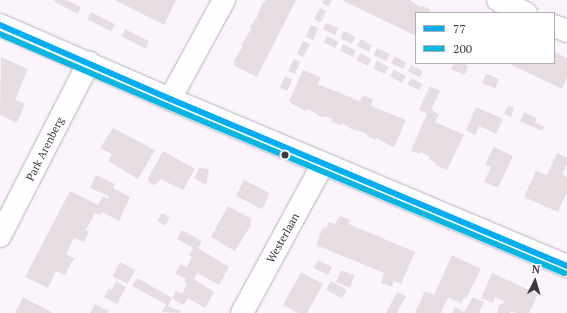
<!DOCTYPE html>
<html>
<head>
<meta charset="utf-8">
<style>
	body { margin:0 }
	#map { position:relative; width:567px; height:313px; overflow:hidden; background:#fbf4fc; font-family:"PT Serif",serif }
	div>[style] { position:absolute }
	.building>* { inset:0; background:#e6dde2; transform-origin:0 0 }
	.roads { filter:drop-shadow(0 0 1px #b8b1b9) drop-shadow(0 0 1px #b8b1b9) }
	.street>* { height:22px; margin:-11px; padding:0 11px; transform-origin:11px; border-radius:11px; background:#fefdff }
	.bus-1>* { height:6px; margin:-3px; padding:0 3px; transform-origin:3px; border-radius:3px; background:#03adf5 }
	.bus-2>* { height:6px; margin:-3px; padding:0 3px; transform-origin:3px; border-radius:3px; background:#09b6e2 }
	.dots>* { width:11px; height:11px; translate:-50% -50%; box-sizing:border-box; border:2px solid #fff; border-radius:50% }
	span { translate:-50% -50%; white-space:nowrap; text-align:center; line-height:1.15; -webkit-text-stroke:4px #fff; paint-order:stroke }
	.street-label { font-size:11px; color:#3e3740 }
	.legend { position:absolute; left:415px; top:12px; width:140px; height:52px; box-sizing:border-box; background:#fff; border:1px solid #b2afb3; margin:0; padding:5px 7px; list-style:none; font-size:12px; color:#3e3740 }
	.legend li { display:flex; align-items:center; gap:8px; height:20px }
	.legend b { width:20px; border:1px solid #b2afb3 }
	.north { position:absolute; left:515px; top:261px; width:40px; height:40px; -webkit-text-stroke:3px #fff; paint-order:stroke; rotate:5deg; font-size:11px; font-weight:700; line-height:16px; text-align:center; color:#3e3740 }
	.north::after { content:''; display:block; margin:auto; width:14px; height:18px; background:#3e3740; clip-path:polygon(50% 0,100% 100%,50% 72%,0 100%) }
</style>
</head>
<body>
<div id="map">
	<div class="building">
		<div style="clip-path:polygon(55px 0,66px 0,81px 7px,78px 14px,54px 2px)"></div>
		<div style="clip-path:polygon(115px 0,176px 0,164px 25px)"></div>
		<div style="clip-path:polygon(266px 0,296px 0,257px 77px,233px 65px,235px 63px,233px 62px,243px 46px,241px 45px,252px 28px,250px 27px,255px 19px,256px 19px,263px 2px,265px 3px)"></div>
		<div style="clip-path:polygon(324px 0,332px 0,329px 6px,322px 3px)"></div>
		<div style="clip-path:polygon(342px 0,410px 0,420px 7px,423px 6px,431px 10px,430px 12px,433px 13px,416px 13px,416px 36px)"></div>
		<div style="left:320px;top:8px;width:7px;height:13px;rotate:27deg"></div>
		<div style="left:91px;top:12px;width:27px;height:8px;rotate:27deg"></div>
		<div style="clip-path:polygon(326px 23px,338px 28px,335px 35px,323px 29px)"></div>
		<div style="left:311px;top:25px;width:8px;height:13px;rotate:23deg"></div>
		<div style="left:125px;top:29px;width:27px;height:8px;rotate:27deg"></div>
		<div style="left:344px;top:31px;width:13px;height:8px;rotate:27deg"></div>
		<div style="left:327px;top:36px;width:13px;height:7px;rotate:27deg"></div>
		<div style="clip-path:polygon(361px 39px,372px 46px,369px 52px,357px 46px)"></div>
		<div style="clip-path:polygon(303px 41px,310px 44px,303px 57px,297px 54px)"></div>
		<div style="clip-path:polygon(343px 44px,356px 51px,353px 57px,340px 51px)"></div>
		<div style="left:377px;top:48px;width:14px;height:8px;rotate:25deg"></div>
		<div style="clip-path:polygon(554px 52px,567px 58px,567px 78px,562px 89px,508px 63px,554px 63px)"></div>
		<div style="left:360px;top:53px;width:13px;height:8px;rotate:27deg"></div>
		<div style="clip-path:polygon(395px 56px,406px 63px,403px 69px,391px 63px)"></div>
		<div style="clip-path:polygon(1px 57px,28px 69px,15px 100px,25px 104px,17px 123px,0 115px)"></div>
		<div style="clip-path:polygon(294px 59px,300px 62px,295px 74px,288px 71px)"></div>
		<div style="left:377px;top:61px;width:13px;height:8px;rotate:27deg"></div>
		<div style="clip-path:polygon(454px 63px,462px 63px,468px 66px,465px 75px,451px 69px)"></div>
		<div style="left:411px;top:65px;width:13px;height:7px;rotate:27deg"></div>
		<div style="clip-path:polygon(303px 70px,321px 77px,318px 84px,359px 101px,363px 96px,373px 99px,371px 106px,406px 120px,395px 145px,393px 147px,376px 138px,376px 140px,367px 136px,367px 134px,349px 128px,350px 127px,343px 124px,340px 125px,331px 121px,332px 119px,323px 116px,323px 118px,308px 109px,305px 111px,289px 102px)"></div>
		<div style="clip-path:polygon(394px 70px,406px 76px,402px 83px,390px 76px)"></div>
		<div style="left:486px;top:74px;width:14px;height:10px;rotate:21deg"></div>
		<div style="left:285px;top:76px;width:8px;height:13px;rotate:23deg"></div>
		<div style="left:411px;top:78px;width:13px;height:7px;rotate:27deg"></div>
		<div style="clip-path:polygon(430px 86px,440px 91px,431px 110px,439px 114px,435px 122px,464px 135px,447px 170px,435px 165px,436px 163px,429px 159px,430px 157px,421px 152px,420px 154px,411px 151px,427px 113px,419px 110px)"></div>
		<div style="clip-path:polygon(508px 106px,514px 108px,511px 117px,504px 114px)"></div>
		<div style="clip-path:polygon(476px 107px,503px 119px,496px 134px,479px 126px,475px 135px,466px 130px)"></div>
		<div style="clip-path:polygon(524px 112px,537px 118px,535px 123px,544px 127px,542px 131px,520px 121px)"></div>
		<div style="clip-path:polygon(113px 128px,155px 150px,138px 179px,108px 161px,112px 154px,100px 148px)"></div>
		<div style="clip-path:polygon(494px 147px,513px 156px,498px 188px,484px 182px,491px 167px,485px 164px)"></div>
		<div style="clip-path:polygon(163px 151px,195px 169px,183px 190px,160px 179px,158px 183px,153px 185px,149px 182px,148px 178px)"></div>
		<div style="clip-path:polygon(557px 153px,567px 157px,567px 164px,562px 174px,567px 177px,567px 192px,558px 212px,524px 197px,536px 171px,547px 175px)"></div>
		<div style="clip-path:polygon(199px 168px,209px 169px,206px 185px,194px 178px)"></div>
		<div style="clip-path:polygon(96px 175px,115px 184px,113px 188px,130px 197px,119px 221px,102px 212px,100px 215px,95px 213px,86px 230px,89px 232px,84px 242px,74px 238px,66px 254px,74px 258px,65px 275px,56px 271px,48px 288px,25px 277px,70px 191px,98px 205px,103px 196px,108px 199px,109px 196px,90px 188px)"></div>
		<div style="left:244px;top:180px;width:29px;height:18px;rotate:27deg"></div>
		<div style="clip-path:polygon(228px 206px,252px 219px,250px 224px,251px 225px,235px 251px,211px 237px)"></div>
		<div style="left:162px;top:213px;width:9px;height:9px;rotate:32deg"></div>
		<div style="clip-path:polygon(340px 216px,350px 220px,349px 224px,415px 252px,401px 284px,394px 281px,392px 287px,381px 283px,384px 273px,316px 245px,323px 227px,326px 229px,329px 222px,335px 224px)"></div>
		<div style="clip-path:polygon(182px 230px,202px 241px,198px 248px,229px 267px,219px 285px,197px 273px,194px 279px,214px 292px,205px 308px,188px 298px,184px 305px,172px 299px,176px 291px,182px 294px,187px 284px,184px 282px,186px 279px,175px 274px,181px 264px,187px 267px,192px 257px,189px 255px,193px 248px,177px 239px)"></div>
		<div style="clip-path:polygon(452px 255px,481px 269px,466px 299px,464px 297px,461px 303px,448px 297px,441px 313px,415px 313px,425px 291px,434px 295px)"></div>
		<div style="left:318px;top:260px;width:16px;height:9px;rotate:27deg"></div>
		<div style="left:120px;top:262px;width:17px;height:16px;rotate:28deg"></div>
		<div style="left:341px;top:270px;width:15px;height:13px;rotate:23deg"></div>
		<div style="clip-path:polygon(301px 272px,323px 284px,307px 313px,298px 313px,283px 305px)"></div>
		<div style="clip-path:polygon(492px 273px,538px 294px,529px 313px,516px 313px,511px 311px,510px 313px,497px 313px,499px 305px,503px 304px,504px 301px,495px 297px,493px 303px,481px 298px)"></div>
		<div style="clip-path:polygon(137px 278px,172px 298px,168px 306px,181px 311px,180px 313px,162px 312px,166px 304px,132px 286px)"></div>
		<div style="clip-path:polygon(116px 281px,126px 287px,117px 304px,104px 297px,109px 288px,112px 290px)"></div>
		<div style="left:331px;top:281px;width:18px;height:10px;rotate:29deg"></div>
		<div style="clip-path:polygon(397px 292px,406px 296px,397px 313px,386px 313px)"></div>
		<div style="clip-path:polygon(23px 297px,53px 313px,15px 313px)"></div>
		<div style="clip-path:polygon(473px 297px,484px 302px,479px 313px,452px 313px,455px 307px,464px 312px)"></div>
		<div style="clip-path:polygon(95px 304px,109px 311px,108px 313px,90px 313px)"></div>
	</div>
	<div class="roads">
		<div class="street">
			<div style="left:498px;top:0;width:31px;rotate:25deg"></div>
			<div style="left:0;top:25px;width:185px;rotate:23.5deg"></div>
			<div style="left:170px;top:99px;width:431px;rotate:22.8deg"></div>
			<div style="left:554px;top:26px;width:14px;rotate:21deg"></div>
			<div style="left:170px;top:99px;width:113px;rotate:-61.4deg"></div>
			<div style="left:0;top:236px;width:195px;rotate:-62.9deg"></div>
			<div style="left:242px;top:313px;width:170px;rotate:-61.5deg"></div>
		</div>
	</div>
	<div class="bus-1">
		<div style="left:0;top:25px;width:185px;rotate:23.5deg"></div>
		<div style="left:170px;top:99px;width:431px;rotate:22.8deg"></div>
	</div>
	<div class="bus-2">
		<div style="left:0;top:34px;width:182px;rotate:23.3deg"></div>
		<div style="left:167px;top:106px;width:431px;rotate:22.8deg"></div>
	</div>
	<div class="dots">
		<div style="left:285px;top:155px;background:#3e3740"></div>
	</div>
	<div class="street-label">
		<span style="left:45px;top:149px;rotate:-63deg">Park Arenberg</span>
		<span style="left:283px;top:238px;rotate:-61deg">Westerlaan</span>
	</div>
	<ul class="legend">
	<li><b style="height:5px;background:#03adf5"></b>77</li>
	<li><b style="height:5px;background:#09b6e2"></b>200</li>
	</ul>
	<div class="north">N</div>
</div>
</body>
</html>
